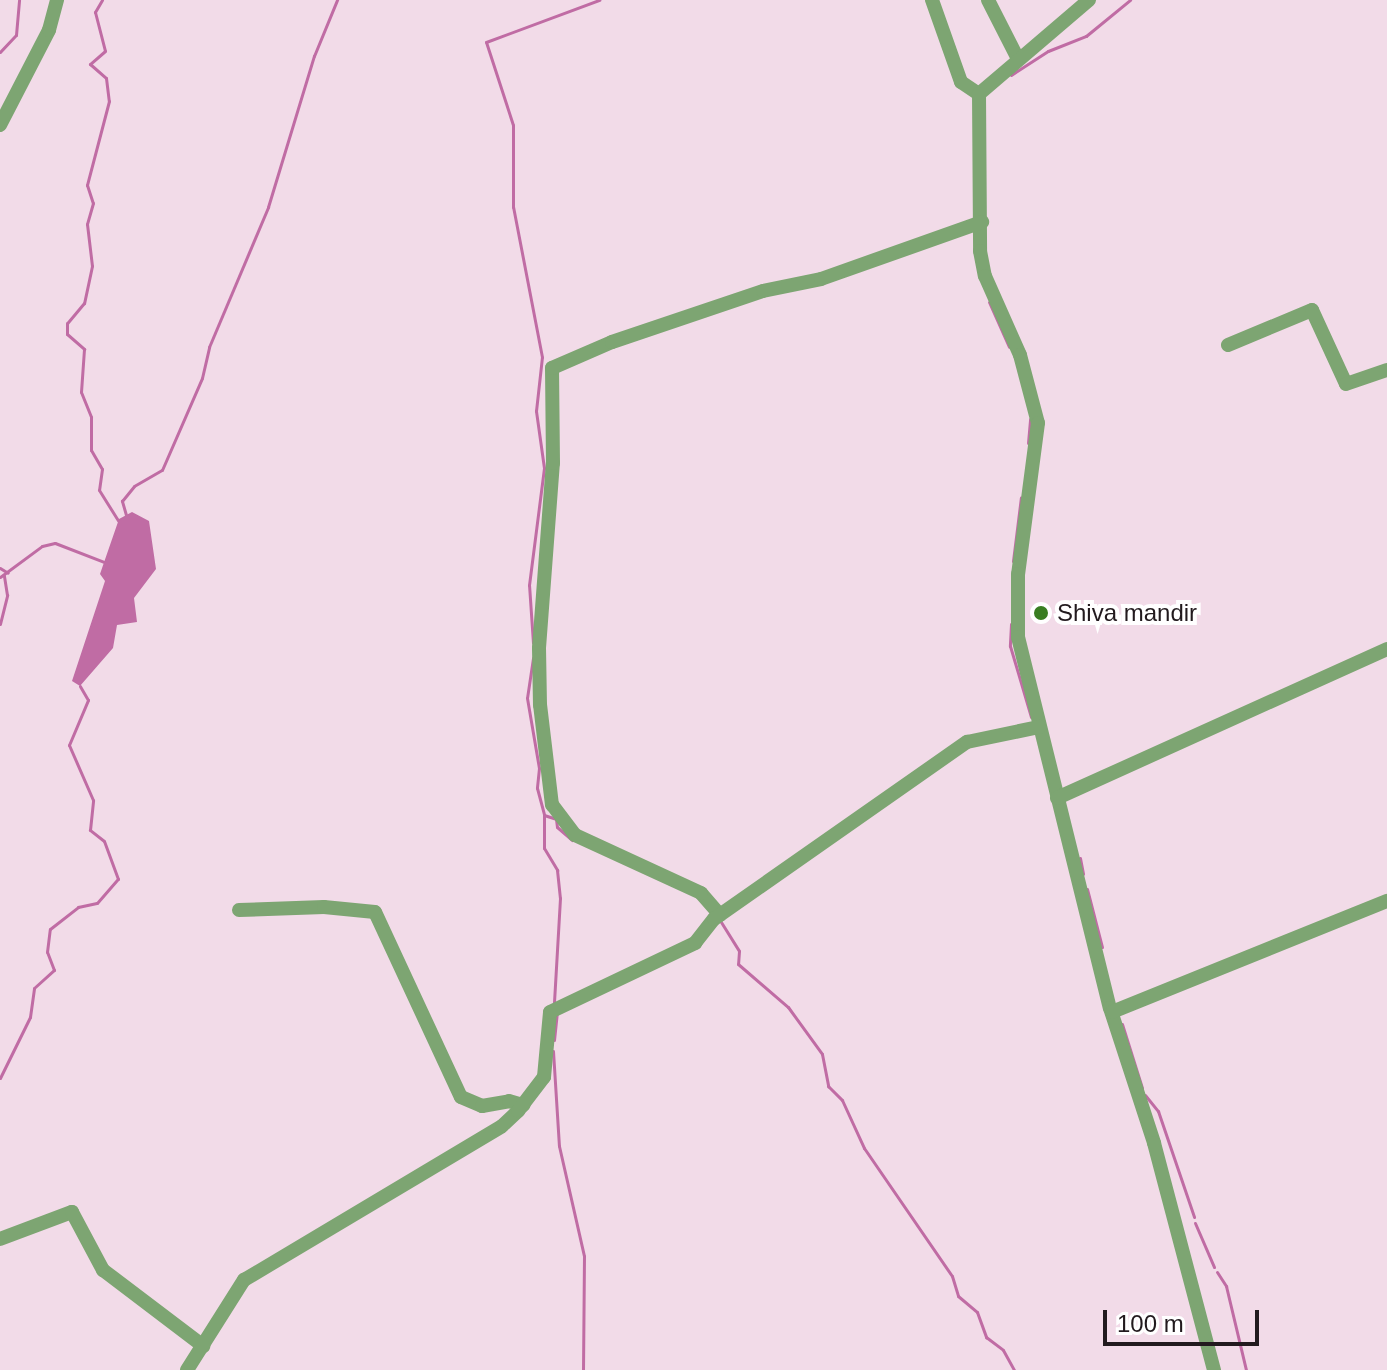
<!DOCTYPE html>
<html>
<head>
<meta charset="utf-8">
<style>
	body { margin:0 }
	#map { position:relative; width:1387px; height:1370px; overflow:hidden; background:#f2dbe8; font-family:Helvetica,sans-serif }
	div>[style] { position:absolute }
	.water>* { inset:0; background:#c06ca4 }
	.stream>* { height:3px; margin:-1.5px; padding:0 1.5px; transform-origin:1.5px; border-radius:1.5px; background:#c06ca4 }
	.minor>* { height:14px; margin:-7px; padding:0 7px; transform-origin:7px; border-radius:7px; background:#7da572 }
	.dots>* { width:22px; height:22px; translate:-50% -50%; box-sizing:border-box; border:4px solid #fff; border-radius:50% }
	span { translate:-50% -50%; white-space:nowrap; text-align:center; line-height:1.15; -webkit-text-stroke:8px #fff; paint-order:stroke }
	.poi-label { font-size:24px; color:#221a1e }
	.left { translate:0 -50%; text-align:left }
	.scale { position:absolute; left:1103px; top:1310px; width:156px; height:36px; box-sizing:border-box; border:4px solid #221a1e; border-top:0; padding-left:10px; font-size:24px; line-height:28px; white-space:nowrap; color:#221a1e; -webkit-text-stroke:6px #fff; paint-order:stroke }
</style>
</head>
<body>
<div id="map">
	<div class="water">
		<div style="clip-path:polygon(132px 512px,149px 521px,156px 569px,134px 598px,137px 622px,117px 625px,113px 648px,80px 686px,72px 681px,105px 581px,100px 574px,119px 519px)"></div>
	</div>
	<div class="stream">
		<div style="left:102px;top:0;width:14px;rotate:120deg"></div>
		<div style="left:95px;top:12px;width:40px;rotate:75.6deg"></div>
		<div style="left:105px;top:51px;width:20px;rotate:139deg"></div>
		<div style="left:90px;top:64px;width:21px;rotate:41deg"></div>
		<div style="left:106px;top:78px;width:23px;rotate:83deg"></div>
		<div style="left:109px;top:101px;width:87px;rotate:104.7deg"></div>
		<div style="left:87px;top:185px;width:19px;rotate:72deg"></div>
		<div style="left:93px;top:203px;width:22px;rotate:106deg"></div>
		<div style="left:87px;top:224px;width:42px;rotate:83.2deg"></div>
		<div style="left:92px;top:266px;width:38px;rotate:102deg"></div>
		<div style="left:84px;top:303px;width:26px;rotate:130deg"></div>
		<div style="left:67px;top:323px;width:11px;rotate:90deg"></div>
		<div style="left:67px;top:334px;width:23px;rotate:41deg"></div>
		<div style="left:84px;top:349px;width:43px;rotate:94deg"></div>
		<div style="left:81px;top:392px;width:27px;rotate:68deg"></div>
		<div style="left:91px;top:417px;width:33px;rotate:90deg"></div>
		<div style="left:91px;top:450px;width:22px;rotate:60deg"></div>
		<div style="left:102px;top:469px;width:21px;rotate:98deg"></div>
		<div style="left:99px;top:490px;width:36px;rotate:58deg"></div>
		<div style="left:0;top:52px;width:23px;rotate:-47deg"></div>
		<div style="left:16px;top:35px;width:35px;rotate:-85deg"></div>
		<div style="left:1011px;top:75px;width:44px;rotate:-33deg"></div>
		<div style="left:1048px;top:51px;width:41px;rotate:-21.5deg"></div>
		<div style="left:1086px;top:36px;width:57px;rotate:-39.3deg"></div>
		<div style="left:989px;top:302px;width:49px;rotate:66deg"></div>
		<div style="left:1028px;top:443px;width:24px;rotate:-85deg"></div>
		<div style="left:126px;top:515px;width:15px;rotate:-106deg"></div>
		<div style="left:122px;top:501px;width:19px;rotate:-51deg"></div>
		<div style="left:134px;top:486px;width:32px;rotate:-30deg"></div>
		<div style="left:162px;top:470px;width:100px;rotate:-66.5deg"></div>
		<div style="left:202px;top:378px;width:32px;rotate:-77deg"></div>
		<div style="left:209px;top:347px;width:152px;rotate:-67.1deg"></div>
		<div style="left:268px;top:207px;width:158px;rotate:-73.1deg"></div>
		<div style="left:314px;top:56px;width:61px;rotate:-67.7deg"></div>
		<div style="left:1013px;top:561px;width:64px;rotate:-82.9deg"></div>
		<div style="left:0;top:568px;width:9px;rotate:32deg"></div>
		<div style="left:0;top:577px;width:52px;rotate:-36.4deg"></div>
		<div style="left:42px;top:546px;width:13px;rotate:-13deg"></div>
		<div style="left:55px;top:543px;width:53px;rotate:21.2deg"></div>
		<div style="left:0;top:624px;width:30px;rotate:-76deg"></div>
		<div style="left:7px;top:595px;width:20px;rotate:-99deg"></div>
		<div style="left:1011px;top:624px;width:22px;rotate:93deg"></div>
		<div style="left:1010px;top:646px;width:74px;rotate:73.5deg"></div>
		<div style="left:533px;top:643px;width:58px;rotate:-93.9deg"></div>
		<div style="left:529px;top:585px;width:118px;rotate:-82.7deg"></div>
		<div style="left:544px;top:468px;width:58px;rotate:-98deg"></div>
		<div style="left:536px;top:411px;width:54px;rotate:-83.7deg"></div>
		<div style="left:542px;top:357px;width:153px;rotate:-100.9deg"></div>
		<div style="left:513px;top:207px;width:82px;rotate:-90deg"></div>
		<div style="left:513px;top:125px;width:87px;rotate:-108deg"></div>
		<div style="left:486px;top:42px;width:121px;rotate:-20.4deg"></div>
		<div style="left:533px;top:658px;width:40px;rotate:98.5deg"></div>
		<div style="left:527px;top:698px;width:71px;rotate:80.3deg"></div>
		<div style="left:539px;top:768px;width:20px;rotate:96deg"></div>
		<div style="left:537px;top:788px;width:28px;rotate:75deg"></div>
		<div style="left:544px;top:815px;width:13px;rotate:18deg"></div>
		<div style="left:556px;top:819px;width:8px;rotate:83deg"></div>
		<div style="left:557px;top:827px;width:20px;rotate:41deg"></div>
		<div style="left:544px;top:815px;width:33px;rotate:90deg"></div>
		<div style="left:544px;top:848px;width:26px;rotate:59deg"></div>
		<div style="left:557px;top:870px;width:28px;rotate:84deg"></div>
		<div style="left:560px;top:898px;width:105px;rotate:93.3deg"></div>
		<div style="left:1080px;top:858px;width:16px;rotate:79deg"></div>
		<div style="left:1087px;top:889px;width:60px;rotate:75.5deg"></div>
		<div style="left:721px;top:922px;width:34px;rotate:58deg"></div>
		<div style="left:739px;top:951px;width:13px;rotate:94deg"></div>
		<div style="left:738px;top:964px;width:66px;rotate:40.7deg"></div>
		<div style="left:788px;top:1007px;width:58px;rotate:54.1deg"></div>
		<div style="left:822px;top:1054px;width:33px;rotate:79deg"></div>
		<div style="left:828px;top:1086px;width:20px;rotate:45deg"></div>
		<div style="left:842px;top:1100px;width:53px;rotate:65.4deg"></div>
		<div style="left:864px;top:1148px;width:155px;rotate:55.5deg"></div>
		<div style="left:952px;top:1276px;width:21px;rotate:73deg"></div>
		<div style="left:958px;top:1296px;width:25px;rotate:40deg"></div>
		<div style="left:977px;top:1312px;width:27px;rotate:70deg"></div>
		<div style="left:986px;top:1337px;width:21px;rotate:37deg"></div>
		<div style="left:1003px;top:1350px;width:23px;rotate:61deg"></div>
		<div style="left:1122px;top:1024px;width:67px;rotate:72.6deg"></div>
		<div style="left:554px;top:1040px;width:27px;rotate:-84deg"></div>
		<div style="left:553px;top:1051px;width:95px;rotate:86.4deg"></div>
		<div style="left:559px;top:1146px;width:113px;rotate:77.2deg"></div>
		<div style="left:584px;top:1256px;width:114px;rotate:90.5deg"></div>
		<div style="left:0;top:1078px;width:68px;rotate:-63.8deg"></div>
		<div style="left:30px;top:1017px;width:29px;rotate:-82deg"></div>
		<div style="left:34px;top:988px;width:27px;rotate:-42deg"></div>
		<div style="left:54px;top:970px;width:19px;rotate:-111deg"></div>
		<div style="left:47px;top:952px;width:23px;rotate:-83deg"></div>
		<div style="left:50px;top:929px;width:36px;rotate:-38deg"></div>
		<div style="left:78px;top:907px;width:19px;rotate:-12deg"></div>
		<div style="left:97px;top:903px;width:32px;rotate:-49deg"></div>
		<div style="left:118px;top:879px;width:40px;rotate:-110.2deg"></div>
		<div style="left:104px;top:841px;width:18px;rotate:-142deg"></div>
		<div style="left:90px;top:830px;width:30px;rotate:-84deg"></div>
		<div style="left:93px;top:800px;width:60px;rotate:-113.6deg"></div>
		<div style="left:69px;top:745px;width:49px;rotate:-67.1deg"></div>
		<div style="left:88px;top:700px;width:16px;rotate:-120deg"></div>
		<div style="left:1145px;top:1095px;width:21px;rotate:51deg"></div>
		<div style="left:1158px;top:1111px;width:112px;rotate:71.2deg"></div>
		<div style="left:1195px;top:1223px;width:48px;rotate:66.6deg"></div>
		<div style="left:1217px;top:1272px;width:17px;rotate:57deg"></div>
		<div style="left:1226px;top:1286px;width:86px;rotate:76.6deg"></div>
	</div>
	<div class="minor">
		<div style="left:932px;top:0;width:87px;rotate:70.5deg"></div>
		<div style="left:961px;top:82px;width:22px;rotate:34deg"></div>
		<div style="left:988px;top:0;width:66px;rotate:63deg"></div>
		<div style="left:1089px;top:0;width:145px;rotate:139.5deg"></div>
		<div style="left:979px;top:94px;width:157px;rotate:89.6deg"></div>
		<div style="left:980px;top:251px;width:25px;rotate:79deg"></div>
		<div style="left:985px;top:276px;width:86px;rotate:66.1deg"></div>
		<div style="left:1020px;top:355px;width:70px;rotate:75.2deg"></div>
		<div style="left:1038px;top:423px;width:152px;rotate:97.5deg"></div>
		<div style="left:1018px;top:574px;width:63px;rotate:90deg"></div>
		<div style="left:1018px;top:637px;width:382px;rotate:76.1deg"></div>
		<div style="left:1110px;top:1008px;width:142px;rotate:71.9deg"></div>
		<div style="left:1154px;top:1143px;width:235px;rotate:75.2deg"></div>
		<div style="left:0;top:125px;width:107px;rotate:-62.7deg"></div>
		<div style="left:49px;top:30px;width:31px;rotate:-75deg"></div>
		<div style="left:1228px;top:345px;width:91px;rotate:-22.6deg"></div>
		<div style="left:1312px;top:310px;width:81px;rotate:65.3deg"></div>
		<div style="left:1346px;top:384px;width:43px;rotate:-18.9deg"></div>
		<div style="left:1057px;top:798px;width:362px;rotate:-24.3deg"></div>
		<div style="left:239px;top:910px;width:85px;rotate:-2deg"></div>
		<div style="left:324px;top:907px;width:51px;rotate:5.6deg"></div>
		<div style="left:375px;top:912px;width:204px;rotate:65.1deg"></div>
		<div style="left:461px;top:1097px;width:23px;rotate:23deg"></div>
		<div style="left:482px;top:1106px;width:27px;rotate:-10deg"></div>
		<div style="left:509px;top:1101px;width:15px;rotate:16deg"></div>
		<div style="left:720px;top:915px;width:29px;rotate:-131deg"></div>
		<div style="left:701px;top:893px;width:139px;rotate:-155.3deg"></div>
		<div style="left:575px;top:835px;width:38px;rotate:-127deg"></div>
		<div style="left:552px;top:805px;width:101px;rotate:-96.8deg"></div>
		<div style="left:540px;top:705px;width:57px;rotate:-91deg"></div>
		<div style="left:539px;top:648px;width:186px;rotate:-85.7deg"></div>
		<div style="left:553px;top:463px;width:95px;rotate:-90.6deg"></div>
		<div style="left:552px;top:368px;width:65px;rotate:-23.4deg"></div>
		<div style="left:612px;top:342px;width:159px;rotate:-18.7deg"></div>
		<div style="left:763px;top:291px;width:59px;rotate:-11.7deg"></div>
		<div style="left:821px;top:279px;width:171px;rotate:-19.5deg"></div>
		<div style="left:1112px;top:1012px;width:297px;rotate:-22deg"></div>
		<div style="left:0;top:1239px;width:77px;rotate:-20.6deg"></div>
		<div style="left:72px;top:1212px;width:66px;rotate:61.9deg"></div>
		<div style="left:103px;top:1270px;width:126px;rotate:37.2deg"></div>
		<div style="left:187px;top:1370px;width:107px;rotate:-57.7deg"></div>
		<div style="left:244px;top:1280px;width:300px;rotate:-30.8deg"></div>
		<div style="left:502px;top:1126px;width:22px;rotate:-43deg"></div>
		<div style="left:518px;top:1111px;width:43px;rotate:-52.6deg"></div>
		<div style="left:544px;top:1077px;width:65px;rotate:-84.7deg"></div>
		<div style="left:550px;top:1012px;width:161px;rotate:-25.4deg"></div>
		<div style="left:695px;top:943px;width:31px;rotate:-52deg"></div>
		<div style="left:714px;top:919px;width:309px;rotate:-35deg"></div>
		<div style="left:967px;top:742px;width:74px;rotate:-11.8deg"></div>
	</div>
	<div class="dots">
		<div style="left:1041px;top:613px;background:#397d21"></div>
	</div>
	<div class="poi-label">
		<span class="left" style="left:1057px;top:613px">Shiva mandir</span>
	</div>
	<div class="scale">100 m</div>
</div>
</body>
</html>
